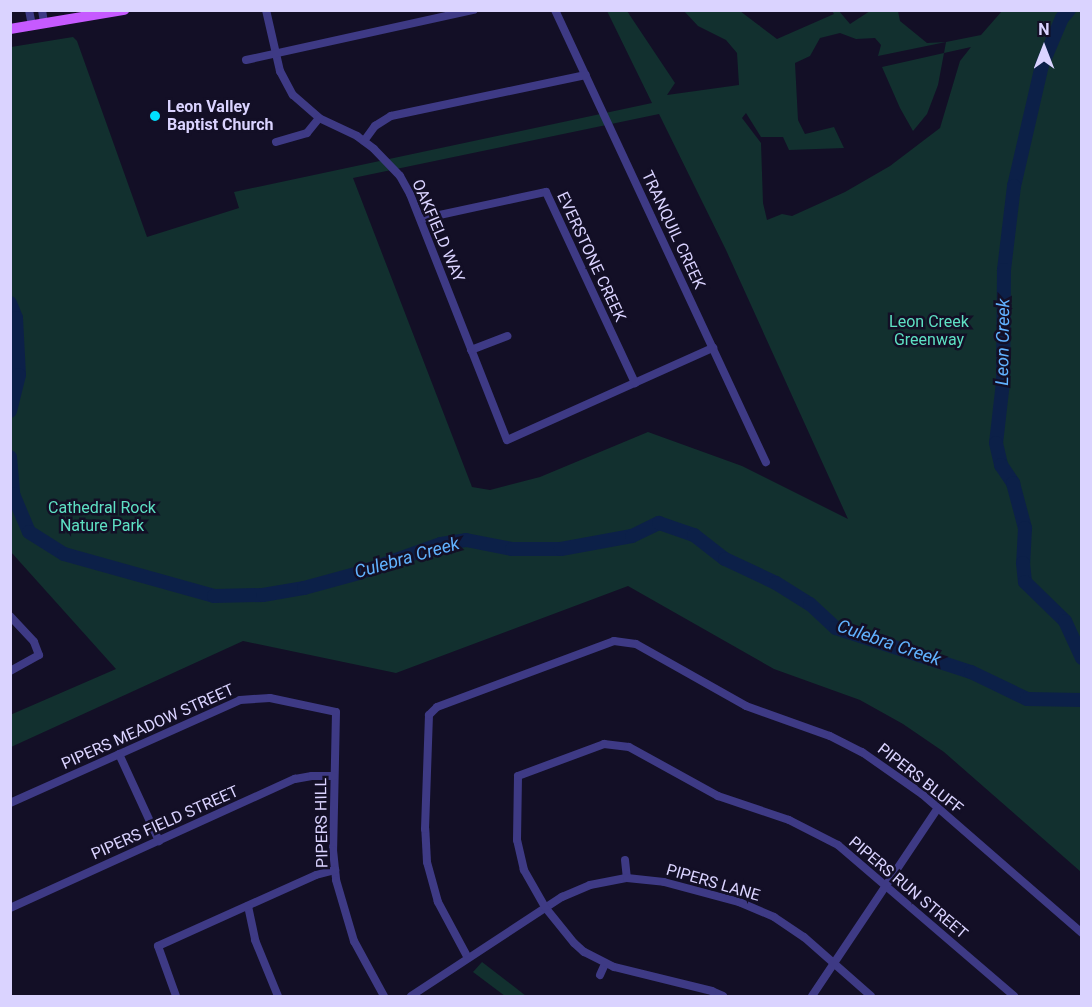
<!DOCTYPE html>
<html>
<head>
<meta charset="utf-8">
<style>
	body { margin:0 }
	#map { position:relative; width:1092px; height:1007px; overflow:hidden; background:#130f26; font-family:Roboto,sans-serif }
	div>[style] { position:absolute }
	.green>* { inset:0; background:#12302f }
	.river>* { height:14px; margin:-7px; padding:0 7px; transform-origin:7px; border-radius:7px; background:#0c2048 }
	.minor>* { height:8px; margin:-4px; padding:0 4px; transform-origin:4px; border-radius:4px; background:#3e3a85 }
	.major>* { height:10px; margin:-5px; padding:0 5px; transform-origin:5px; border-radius:5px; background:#c65aff }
	.dots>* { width:16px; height:16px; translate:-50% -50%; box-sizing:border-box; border:3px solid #130f26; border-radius:50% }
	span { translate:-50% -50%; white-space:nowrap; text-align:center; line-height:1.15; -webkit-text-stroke:5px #130f26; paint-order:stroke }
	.poi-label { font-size:16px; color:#dad3ff; font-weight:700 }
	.left { translate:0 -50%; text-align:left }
	.street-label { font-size:16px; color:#dad3ff }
	.park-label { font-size:16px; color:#5ee0c3 }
	.water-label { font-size:18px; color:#61b2ff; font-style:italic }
	.frame { position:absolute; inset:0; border:12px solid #dad3ff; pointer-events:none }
	.north { position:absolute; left:1014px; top:18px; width:60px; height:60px; -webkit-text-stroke:4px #130f26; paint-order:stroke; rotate:0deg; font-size:16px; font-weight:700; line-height:24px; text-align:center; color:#dad3ff }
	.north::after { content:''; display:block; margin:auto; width:21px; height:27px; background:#dad3ff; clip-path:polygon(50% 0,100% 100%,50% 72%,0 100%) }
</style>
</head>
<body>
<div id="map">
	<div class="green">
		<div style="clip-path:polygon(evenodd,607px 11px,627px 11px,675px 83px,667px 95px,739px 85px,737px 53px,726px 40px,698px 26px,684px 11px,740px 11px,777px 39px,834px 14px,832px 11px,839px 11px,850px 24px,870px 11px,898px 11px,900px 21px,927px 43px,946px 42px,981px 35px,1002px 11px,1081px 11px,1081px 872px,944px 752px,903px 724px,860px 700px,774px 669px,628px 586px,396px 673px,243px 641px,11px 747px,10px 715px,116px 669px,11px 552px,11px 47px,73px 37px,77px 41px,147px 237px,239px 208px,234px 192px,652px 103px,607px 11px,840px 33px,856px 39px,875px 38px,881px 45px,878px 56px,946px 42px,944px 53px,882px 67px,900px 108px,913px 131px,927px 114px,938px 85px,944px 53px,971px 47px,960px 61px,940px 128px,890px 166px,845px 192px,792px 216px,782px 214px,767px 220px,763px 203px,761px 143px,742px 118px,746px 113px,761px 137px,783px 137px,789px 150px,844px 148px,834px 127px,805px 134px,798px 120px,795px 63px,810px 56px,820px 38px,840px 33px,607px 11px,659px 114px,726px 250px,848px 519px,742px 466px,648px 432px,540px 477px,490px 490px,472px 487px,353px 178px,659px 114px)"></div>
		<div style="clip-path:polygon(482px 962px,512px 985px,526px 996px,505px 996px,473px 972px)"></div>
	</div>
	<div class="river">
		<div style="left:1069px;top:10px;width:11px;rotate:131deg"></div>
		<div style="left:1062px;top:18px;width:51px;rotate:113.1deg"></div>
		<div style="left:1042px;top:65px;width:124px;rotate:103deg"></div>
		<div style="left:1014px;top:186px;width:85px;rotate:96.8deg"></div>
		<div style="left:1004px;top:270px;width:112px;rotate:90.5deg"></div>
		<div style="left:1003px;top:382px;width:61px;rotate:96.5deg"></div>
		<div style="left:996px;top:443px;width:23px;rotate:77deg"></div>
		<div style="left:1001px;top:465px;width:22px;rotate:56deg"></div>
		<div style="left:1013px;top:483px;width:47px;rotate:75.1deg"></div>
		<div style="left:1025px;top:528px;width:35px;rotate:93deg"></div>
		<div style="left:1023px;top:563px;width:19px;rotate:84deg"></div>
		<div style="left:1025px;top:582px;width:56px;rotate:44.3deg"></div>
		<div style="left:1065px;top:621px;width:41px;rotate:65.3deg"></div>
		<div style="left:10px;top:303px;width:16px;rotate:68deg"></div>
		<div style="left:16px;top:318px;width:57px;rotate:87deg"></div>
		<div style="left:19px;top:375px;width:37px;rotate:104deg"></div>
		<div style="left:10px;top:457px;width:37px;rotate:85deg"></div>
		<div style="left:13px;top:494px;width:41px;rotate:67.2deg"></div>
		<div style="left:29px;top:532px;width:41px;rotate:32.2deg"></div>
		<div style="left:64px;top:554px;width:156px;rotate:15.6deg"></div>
		<div style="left:214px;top:596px;width:49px;rotate:-1.2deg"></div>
		<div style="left:263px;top:595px;width:42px;rotate:-9.7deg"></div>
		<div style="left:304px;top:588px;width:57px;rotate:-15.3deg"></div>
		<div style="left:359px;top:573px;width:87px;rotate:-19.5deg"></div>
		<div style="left:441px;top:544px;width:25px;rotate:-9deg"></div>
		<div style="left:466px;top:540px;width:47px;rotate:11.1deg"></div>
		<div style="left:512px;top:549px;width:49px"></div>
		<div style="left:561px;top:549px;width:72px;rotate:-10.4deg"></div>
		<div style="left:632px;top:536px;width:30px;rotate:-26deg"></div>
		<div style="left:659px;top:523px;width:37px;rotate:19deg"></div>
		<div style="left:694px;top:535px;width:39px;rotate:38deg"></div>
		<div style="left:725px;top:559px;width:56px;rotate:25.2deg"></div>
		<div style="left:776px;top:583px;width:40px;rotate:32deg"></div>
		<div style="left:810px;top:604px;width:35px;rotate:43deg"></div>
		<div style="left:836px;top:628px;width:142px;rotate:18.1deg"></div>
		<div style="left:971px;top:672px;width:62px;rotate:25.7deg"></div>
		<div style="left:1027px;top:699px;width:55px;rotate:1deg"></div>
	</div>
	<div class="minor">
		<div style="left:29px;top:10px;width:15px;rotate:79deg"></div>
		<div style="left:42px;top:10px;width:13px;rotate:81deg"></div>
		<div style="left:266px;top:10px;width:63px;rotate:77.1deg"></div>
		<div style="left:280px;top:71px;width:27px;rotate:62deg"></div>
		<div style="left:293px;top:95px;width:35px;rotate:41deg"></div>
		<div style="left:319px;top:118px;width:42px;rotate:25.3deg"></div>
		<div style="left:357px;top:136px;width:21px;rotate:37deg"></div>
		<div style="left:374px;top:149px;width:37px;rotate:46deg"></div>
		<div style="left:400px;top:176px;width:21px;rotate:61deg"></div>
		<div style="left:410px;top:194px;width:264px;rotate:68.5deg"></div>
		<div style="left:507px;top:440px;width:226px;rotate:-24.1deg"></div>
		<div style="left:555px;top:10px;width:499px;rotate:65deg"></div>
		<div style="left:246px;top:60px;width:233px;rotate:-12.4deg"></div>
		<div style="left:364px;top:141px;width:19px;rotate:-54deg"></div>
		<div style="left:375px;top:126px;width:19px;rotate:-32deg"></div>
		<div style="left:391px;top:116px;width:199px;rotate:-11.9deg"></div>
		<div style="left:276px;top:142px;width:32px;rotate:-16deg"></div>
		<div style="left:307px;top:133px;width:19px;rotate:-51deg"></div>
		<div style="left:421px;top:219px;width:128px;rotate:-12.2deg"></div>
		<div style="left:546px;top:192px;width:211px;rotate:65deg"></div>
		<div style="left:471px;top:350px;width:39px;rotate:-21deg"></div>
		<div style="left:10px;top:616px;width:35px;rotate:47deg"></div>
		<div style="left:34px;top:642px;width:14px;rotate:69deg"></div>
		<div style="left:39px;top:655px;width:33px;rotate:151deg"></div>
		<div style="left:119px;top:754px;width:96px;rotate:65.3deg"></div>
		<div style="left:10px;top:803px;width:252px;rotate:-24.1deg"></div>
		<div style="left:240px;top:700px;width:30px;rotate:-4deg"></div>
		<div style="left:270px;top:698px;width:67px;rotate:12deg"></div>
		<div style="left:336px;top:712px;width:138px;rotate:91.2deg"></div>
		<div style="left:333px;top:850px;width:30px;rotate:84deg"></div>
		<div style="left:336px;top:880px;width:64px;rotate:73.6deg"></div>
		<div style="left:354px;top:941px;width:63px;rotate:61.4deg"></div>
		<div style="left:625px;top:860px;width:18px;rotate:84deg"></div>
		<div style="left:248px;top:906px;width:35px;rotate:78deg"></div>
		<div style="left:255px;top:940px;width:61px;rotate:67.7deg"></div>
		<div style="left:10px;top:908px;width:313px;rotate:-24.4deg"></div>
		<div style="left:295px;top:779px;width:17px;rotate:-10deg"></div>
		<div style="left:312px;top:776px;width:22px"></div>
		<div style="left:468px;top:958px;width:64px;rotate:-118.2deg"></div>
		<div style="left:438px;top:902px;width:41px;rotate:-105.4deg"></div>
		<div style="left:427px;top:862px;width:33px;rotate:-93deg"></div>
		<div style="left:425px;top:829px;width:114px;rotate:-88deg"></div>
		<div style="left:429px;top:715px;width:11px;rotate:-45deg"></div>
		<div style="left:437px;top:707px;width:189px;rotate:-20.4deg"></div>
		<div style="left:614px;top:641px;width:22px;rotate:8deg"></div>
		<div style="left:636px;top:644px;width:126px;rotate:29.4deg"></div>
		<div style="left:746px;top:706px;width:89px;rotate:19.7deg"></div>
		<div style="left:830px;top:736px;width:36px;rotate:27deg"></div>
		<div style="left:862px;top:752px;width:73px;rotate:35deg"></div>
		<div style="left:922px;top:794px;width:212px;rotate:41deg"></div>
		<div style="left:600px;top:975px;width:12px;rotate:-66deg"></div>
		<div style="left:176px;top:996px;width:53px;rotate:-109.8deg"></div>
		<div style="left:158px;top:946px;width:173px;rotate:-24.2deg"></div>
		<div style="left:316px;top:875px;width:20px;rotate:-15deg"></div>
		<div style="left:411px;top:996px;width:181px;rotate:-33.3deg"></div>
		<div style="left:562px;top:897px;width:30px;rotate:-23deg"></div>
		<div style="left:590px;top:885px;width:38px;rotate:-11deg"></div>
		<div style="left:627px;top:878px;width:37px;rotate:6deg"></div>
		<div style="left:664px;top:882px;width:78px;rotate:14.9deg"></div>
		<div style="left:739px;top:902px;width:38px;rotate:23deg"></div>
		<div style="left:774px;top:917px;width:36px;rotate:34deg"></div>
		<div style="left:804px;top:937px;width:89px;rotate:41.4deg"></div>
		<div style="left:723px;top:996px;width:12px;rotate:-156deg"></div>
		<div style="left:712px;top:991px;width:101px;rotate:-166.2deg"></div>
		<div style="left:614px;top:967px;width:34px;rotate:-153deg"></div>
		<div style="left:584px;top:952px;width:13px;rotate:-138deg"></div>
		<div style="left:574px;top:943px;width:46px;rotate:-128.9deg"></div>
		<div style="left:545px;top:907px;width:43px;rotate:-119.6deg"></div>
		<div style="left:524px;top:870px;width:31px;rotate:-103deg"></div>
		<div style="left:517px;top:840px;width:64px;rotate:-89.1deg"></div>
		<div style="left:518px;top:776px;width:92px;rotate:-20.4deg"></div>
		<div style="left:604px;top:744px;width:25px;rotate:7deg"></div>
		<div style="left:629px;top:747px;width:102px;rotate:28.8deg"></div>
		<div style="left:718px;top:796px;width:75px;rotate:18.7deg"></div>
		<div style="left:789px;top:820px;width:55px;rotate:27deg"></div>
		<div style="left:838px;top:845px;width:232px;rotate:40.6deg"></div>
		<div style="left:812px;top:996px;width:226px;rotate:-56.2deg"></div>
	</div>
	<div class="major">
		<div style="left:10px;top:29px;width:116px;rotate:-9.5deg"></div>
	</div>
	<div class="dots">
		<div style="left:155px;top:116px;background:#00dffe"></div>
	</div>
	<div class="poi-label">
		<span class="left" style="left:167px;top:116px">Leon Valley<br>Baptist Church</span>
	</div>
	<div class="street-label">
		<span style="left:673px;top:230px;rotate:65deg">TRANQUIL CREEK</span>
		<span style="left:438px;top:231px;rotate:67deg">OAKFIELD WAY</span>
		<span style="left:591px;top:257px;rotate:65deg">EVERSTONE CREEK</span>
		<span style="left:148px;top:727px;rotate:-24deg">PIPERS MEADOW STREET</span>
		<span style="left:920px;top:779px;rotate:38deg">PIPERS BLUFF</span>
		<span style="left:165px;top:823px;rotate:-24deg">PIPERS FIELD STREET</span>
		<span style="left:322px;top:823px;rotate:-91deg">PIPERS HILL</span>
		<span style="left:713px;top:883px;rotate:16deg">PIPERS LANE</span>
		<span style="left:908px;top:888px;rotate:40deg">PIPERS RUN STREET</span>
	</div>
	<div class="park-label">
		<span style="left:929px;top:331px">Leon Creek<br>Greenway</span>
		<span style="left:102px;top:517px">Cathedral Rock<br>Nature Park</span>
	</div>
	<div class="water-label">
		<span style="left:1003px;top:342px;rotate:-89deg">Leon Creek</span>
		<span style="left:407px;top:558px;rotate:-16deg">Culebra Creek</span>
		<span style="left:889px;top:643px;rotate:19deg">Culebra Creek</span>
	</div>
	<div class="frame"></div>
	<div class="north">N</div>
</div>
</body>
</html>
